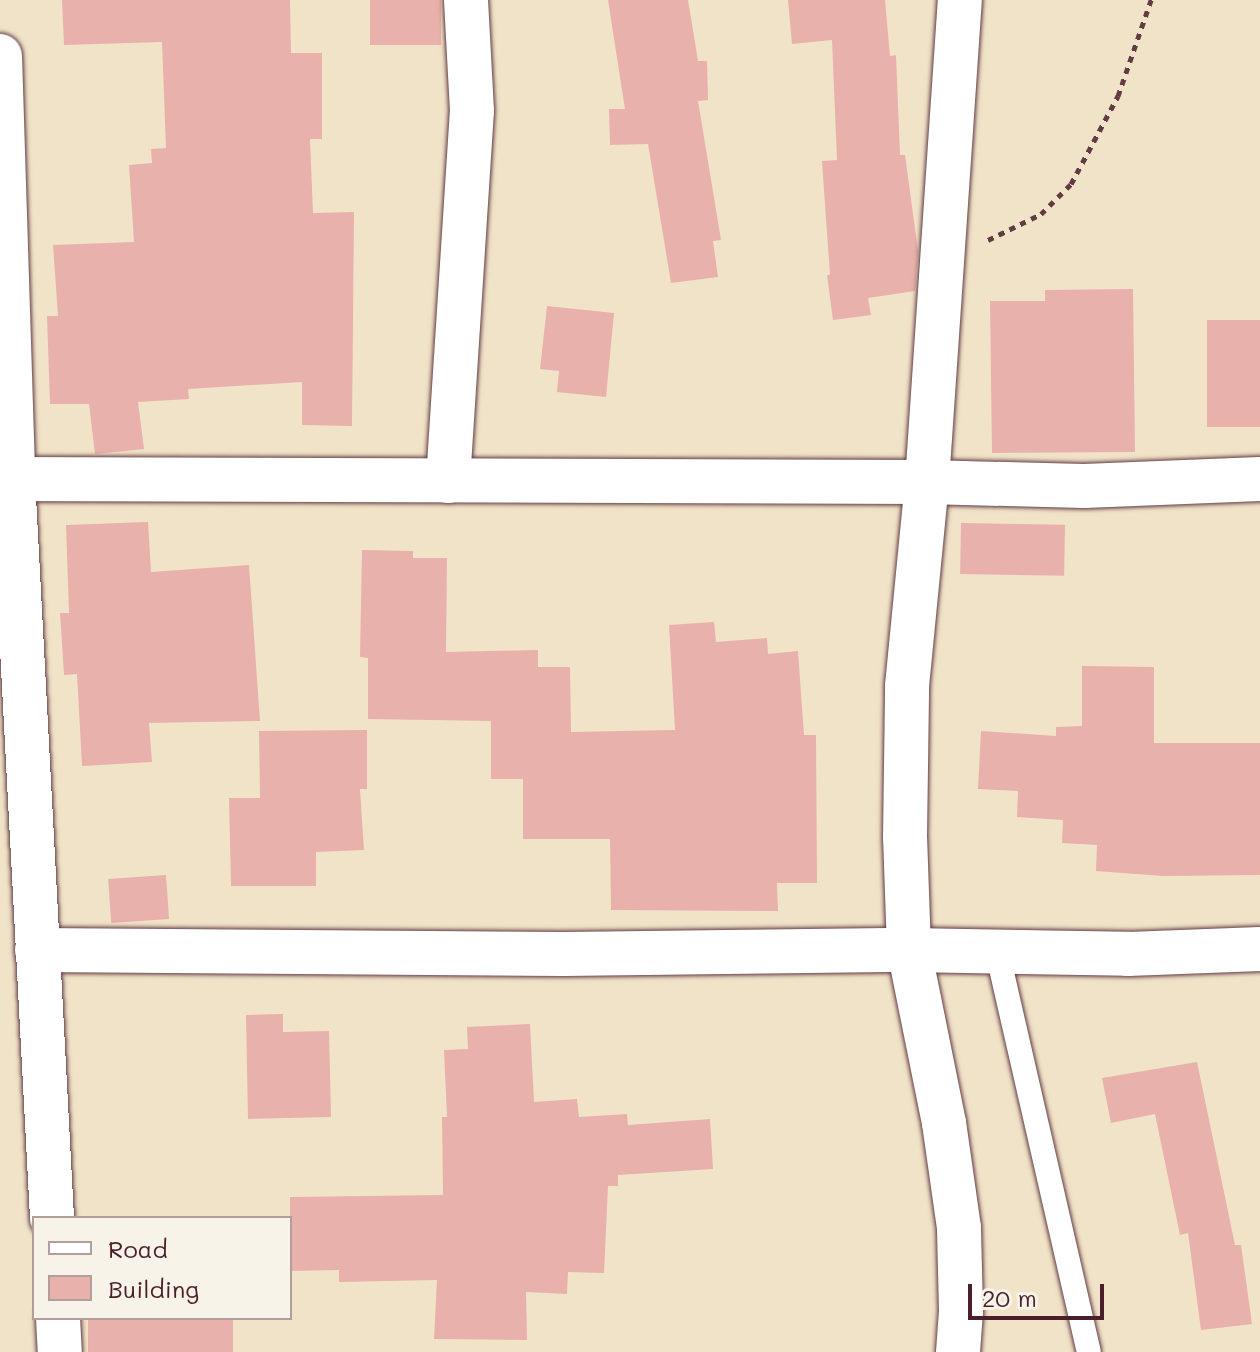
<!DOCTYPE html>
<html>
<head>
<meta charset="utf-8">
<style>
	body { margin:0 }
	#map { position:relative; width:1260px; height:1352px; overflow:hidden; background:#f1e3c8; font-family:Mali,sans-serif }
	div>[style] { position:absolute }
	.building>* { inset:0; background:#e8b1ab; transform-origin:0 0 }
	.path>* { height:5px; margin-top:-2.5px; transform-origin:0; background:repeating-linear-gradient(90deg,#633c43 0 6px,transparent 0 12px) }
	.roads { filter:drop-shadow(0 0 2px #633c43) drop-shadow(0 0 2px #633c43) }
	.service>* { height:24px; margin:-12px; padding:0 12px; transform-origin:12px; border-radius:12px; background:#fff }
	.minor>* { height:44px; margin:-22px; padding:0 22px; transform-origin:22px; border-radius:22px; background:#fff }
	span { translate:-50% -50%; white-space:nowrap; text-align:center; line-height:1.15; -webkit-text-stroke:8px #f7f3e8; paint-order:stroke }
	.legend { position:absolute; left:32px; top:1216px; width:260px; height:104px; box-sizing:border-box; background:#f7f3e8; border:2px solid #b29e9c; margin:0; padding:10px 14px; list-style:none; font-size:24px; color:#4a1f2b }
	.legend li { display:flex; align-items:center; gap:16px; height:40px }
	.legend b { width:40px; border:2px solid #b29e9c }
	.scale { position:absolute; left:968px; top:1284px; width:136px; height:36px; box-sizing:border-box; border:4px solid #4a1f2b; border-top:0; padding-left:10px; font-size:24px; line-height:28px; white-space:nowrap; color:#4a1f2b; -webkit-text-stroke:6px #f7f3e8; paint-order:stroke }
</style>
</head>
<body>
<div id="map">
	<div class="building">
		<div style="clip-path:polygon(62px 0,290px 0,291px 53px,322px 53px,322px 139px,310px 139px,313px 213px,354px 212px,352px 426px,302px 425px,302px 382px,188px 389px,189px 399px,138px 402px,144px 449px,95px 454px,89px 404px,50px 404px,47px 316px,58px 316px,53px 245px,134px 242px,129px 165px,152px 163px,151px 149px,166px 148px,162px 42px,64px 45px)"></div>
		<div style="left:370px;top:0;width:71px;height:45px"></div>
		<div style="clip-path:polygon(608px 0,688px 0,698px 61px,707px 61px,708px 100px,698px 101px,721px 240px,713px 241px,718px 277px,671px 283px,648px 144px,610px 145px,609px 109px,625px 109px)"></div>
		<div style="clip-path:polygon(788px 0,885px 0,890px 56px,896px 55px,900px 155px,905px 155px,918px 251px,915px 291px,868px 298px,871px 315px,833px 320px,827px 275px,830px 275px,822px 161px,837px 160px,832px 40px,792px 44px)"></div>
		<div style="clip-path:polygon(1133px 289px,1135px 452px,992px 453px,990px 301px,1045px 301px,1045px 290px)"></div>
		<div style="clip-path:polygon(547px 306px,614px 313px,606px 397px,557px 392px,559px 371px,540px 369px)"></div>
		<div style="left:1260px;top:320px;width:107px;height:53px;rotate:90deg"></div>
		<div style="clip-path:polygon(148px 522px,151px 572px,249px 565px,260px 721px,149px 723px,152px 762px,82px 766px,77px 674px,64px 675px,60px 613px,69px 613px,66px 525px)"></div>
		<div style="left:961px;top:523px;width:104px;height:51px;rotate:1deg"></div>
		<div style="clip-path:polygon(362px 550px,413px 551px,413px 558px,447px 558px,446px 652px,538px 650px,538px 667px,570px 667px,571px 732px,675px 730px,669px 625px,714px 622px,716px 642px,767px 638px,768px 654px,798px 651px,804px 735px,816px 735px,817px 883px,777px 883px,778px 911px,611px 910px,610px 839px,523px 839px,523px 779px,491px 779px,491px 721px,368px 719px,368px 658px,360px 657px)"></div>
		<div style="clip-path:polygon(1082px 666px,1154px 667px,1154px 743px,1260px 743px,1260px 875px,1163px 876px,1096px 871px,1097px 845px,1062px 843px,1063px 820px,1017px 817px,1018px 791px,978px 789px,981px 731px,1056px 736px,1056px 727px,1082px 726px)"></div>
		<div style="clip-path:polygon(367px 730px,367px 789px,360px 789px,364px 850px,316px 852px,316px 886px,231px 886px,229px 798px,260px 798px,259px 731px)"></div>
		<div style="left:166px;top:875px;width:44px;height:58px;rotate:86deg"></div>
		<div style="clip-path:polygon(283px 1014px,283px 1032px,329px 1031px,331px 1117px,248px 1119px,246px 1015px)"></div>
		<div style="clip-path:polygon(530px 1024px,534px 1102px,577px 1099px,579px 1117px,627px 1114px,628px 1125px,710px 1119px,713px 1169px,618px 1175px,618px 1186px,608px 1186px,604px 1273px,568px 1272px,567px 1294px,526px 1292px,527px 1340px,434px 1339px,437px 1280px,339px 1282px,339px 1270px,290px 1271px,290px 1197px,443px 1195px,442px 1117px,447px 1117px,444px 1050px,468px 1049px,467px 1027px)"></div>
		<div style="clip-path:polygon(1197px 1062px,1235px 1245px,1241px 1245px,1252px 1324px,1201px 1330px,1188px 1233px,1180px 1235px,1155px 1114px,1111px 1123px,1102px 1078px)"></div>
		<div style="left:88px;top:1318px;width:145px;height:34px"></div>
	</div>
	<div class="path">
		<div style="left:988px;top:240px;width:59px;rotate:-26.1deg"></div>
		<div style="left:1041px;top:214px;width:42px;rotate:-45deg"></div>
		<div style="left:1071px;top:184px;width:100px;rotate:-61.9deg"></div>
		<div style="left:1118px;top:96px;width:102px;rotate:-71deg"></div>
	</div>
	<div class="roads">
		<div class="service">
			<div style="left:997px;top:951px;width:411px;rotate:77.1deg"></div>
		</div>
		<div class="minor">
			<div style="left:0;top:56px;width:422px;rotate:88.2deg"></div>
			<div style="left:13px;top:478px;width:741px;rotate:86.98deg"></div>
			<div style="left:0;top:479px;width:927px;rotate:0.19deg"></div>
			<div style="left:927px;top:482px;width:157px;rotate:1.5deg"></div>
			<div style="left:1084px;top:486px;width:176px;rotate:-2.3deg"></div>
			<div style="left:448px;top:481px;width:371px;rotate:-86.3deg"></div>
			<div style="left:472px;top:111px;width:111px;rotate:-93.1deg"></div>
			<div style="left:37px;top:950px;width:527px;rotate:0.43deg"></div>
			<div style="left:564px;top:954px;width:345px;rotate:-0.7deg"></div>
			<div style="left:909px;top:950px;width:219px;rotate:1deg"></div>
			<div style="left:1128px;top:954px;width:132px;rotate:-2.2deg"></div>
			<div style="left:58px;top:1318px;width:34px;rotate:87deg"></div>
			<div style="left:958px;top:1352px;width:41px;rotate:-85.8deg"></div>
			<div style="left:961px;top:1311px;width:83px;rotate:-91.4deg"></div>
			<div style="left:959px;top:1228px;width:106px;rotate:-98.1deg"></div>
			<div style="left:944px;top:1123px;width:177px;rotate:-101.4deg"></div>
			<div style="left:909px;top:950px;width:112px;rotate:-92deg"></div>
			<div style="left:905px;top:838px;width:152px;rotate:-89.2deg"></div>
			<div style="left:907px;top:686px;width:205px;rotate:-84.4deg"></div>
			<div style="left:927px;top:482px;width:483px;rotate:-86.1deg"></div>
		</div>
	</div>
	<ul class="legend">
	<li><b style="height:10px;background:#fff"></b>Road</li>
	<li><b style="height:22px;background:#e8b1ab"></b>Building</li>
	</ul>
	<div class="scale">20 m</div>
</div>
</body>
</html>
